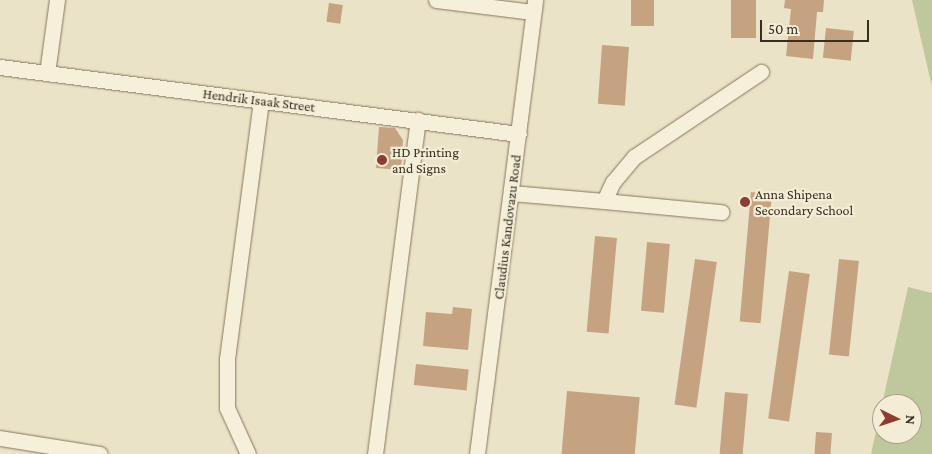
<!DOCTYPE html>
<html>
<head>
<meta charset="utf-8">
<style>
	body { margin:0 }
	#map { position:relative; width:932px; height:454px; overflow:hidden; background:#ebe3c7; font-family:"Crimson Pro",serif }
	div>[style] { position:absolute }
	.green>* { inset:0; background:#bfc89c }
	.building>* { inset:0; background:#c6a380; transform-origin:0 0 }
	.roads { filter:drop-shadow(0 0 1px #85765e) drop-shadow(0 0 1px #85765e) }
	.minor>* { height:15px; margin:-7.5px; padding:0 7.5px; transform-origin:7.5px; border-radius:7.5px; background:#f6f0da }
	.dots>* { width:14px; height:14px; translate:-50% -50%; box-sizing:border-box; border:2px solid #f3edd6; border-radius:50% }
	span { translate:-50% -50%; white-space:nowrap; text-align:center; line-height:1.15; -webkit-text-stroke:4.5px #f3edd6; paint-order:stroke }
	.street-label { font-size:14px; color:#372d20 }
	.poi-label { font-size:14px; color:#372d20 }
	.left { translate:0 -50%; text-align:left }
	.north { position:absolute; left:872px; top:394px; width:50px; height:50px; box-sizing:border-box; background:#f3edd6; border:1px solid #a8a08d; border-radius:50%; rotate:94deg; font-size:14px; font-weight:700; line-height:20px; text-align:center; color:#372d20 }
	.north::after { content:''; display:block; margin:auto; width:18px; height:22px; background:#903a32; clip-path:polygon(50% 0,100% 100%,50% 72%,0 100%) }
	.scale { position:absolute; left:760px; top:20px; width:109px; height:22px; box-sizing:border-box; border:2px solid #372d20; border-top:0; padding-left:6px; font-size:15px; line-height:18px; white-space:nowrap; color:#372d20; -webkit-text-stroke:4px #f3edd6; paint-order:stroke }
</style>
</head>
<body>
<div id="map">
	<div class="green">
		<div style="clip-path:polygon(912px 0,932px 0,932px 87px)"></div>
		<div style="clip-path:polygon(evenodd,908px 287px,932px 293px,932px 454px,871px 454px,908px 287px,882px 404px,912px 404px,912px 434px,882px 434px,882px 404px)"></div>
	</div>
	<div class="building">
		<div style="left:631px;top:0;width:23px;height:26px"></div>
		<div style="left:731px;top:0;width:25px;height:38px"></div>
		<div style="clip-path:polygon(785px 0,824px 0,823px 12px,817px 12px,813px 59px,786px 56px,791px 9px,784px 8px)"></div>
		<div style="left:329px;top:3px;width:14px;height:19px;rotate:8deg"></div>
		<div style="left:826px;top:28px;width:28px;height:30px;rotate:6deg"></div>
		<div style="left:602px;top:45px;width:27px;height:59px;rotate:4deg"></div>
		<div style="clip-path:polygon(379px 127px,395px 128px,403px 140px,401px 170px,376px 168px)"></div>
		<div style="left:751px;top:192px;width:21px;height:130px;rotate:5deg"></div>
		<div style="left:595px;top:236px;width:22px;height:96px;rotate:5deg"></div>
		<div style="left:647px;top:242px;width:23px;height:69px;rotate:5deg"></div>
		<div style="left:695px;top:259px;width:22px;height:147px;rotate:8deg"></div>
		<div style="left:839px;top:259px;width:20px;height:96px;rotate:6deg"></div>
		<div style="left:789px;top:271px;width:21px;height:149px;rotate:8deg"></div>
		<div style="clip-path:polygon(453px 307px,472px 309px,468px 350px,423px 346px,426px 312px,452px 314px)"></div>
		<div style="left:416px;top:364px;width:53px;height:21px;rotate:6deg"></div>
		<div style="left:567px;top:391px;width:73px;height:63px;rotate:5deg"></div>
		<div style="left:725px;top:392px;width:23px;height:62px;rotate:5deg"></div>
		<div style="left:816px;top:432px;width:16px;height:22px;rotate:4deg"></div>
	</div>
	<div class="roads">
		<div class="minor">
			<div style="left:436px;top:0;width:98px;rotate:7.1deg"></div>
			<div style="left:0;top:67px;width:523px;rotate:7.36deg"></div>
			<div style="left:47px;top:73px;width:74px;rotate:-82.2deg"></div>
			<div style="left:511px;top:193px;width:93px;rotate:4.9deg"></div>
			<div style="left:604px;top:201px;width:21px;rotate:-65deg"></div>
			<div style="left:613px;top:182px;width:33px;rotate:-50deg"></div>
			<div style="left:634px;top:157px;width:153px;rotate:-33.8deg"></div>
			<div style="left:604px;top:201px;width:118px;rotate:5.4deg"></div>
			<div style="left:0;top:438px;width:101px;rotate:9.1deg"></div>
			<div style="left:248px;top:454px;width:51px;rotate:-114.5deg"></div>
			<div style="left:227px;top:408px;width:49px;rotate:-90deg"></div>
			<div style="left:227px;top:359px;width:261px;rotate:-82.5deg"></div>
			<div style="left:375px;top:454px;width:337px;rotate:-82.7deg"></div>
			<div style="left:477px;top:454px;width:458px;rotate:-82.7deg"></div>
		</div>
	</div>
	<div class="dots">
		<div style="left:382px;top:160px;background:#903a32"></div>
		<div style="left:745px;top:202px;background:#903a32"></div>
	</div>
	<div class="street-label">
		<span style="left:259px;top:100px;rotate:7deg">Hendrik Isaak Street</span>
		<span style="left:507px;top:227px;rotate:-83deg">Claudius Kandovazu Road</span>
	</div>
	<div class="poi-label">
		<span class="left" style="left:392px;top:160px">HD Printing<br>and Signs</span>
		<span class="left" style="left:755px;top:202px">Anna Shipena<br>Secondary School</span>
	</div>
	<div class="north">N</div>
	<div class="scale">50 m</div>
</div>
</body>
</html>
